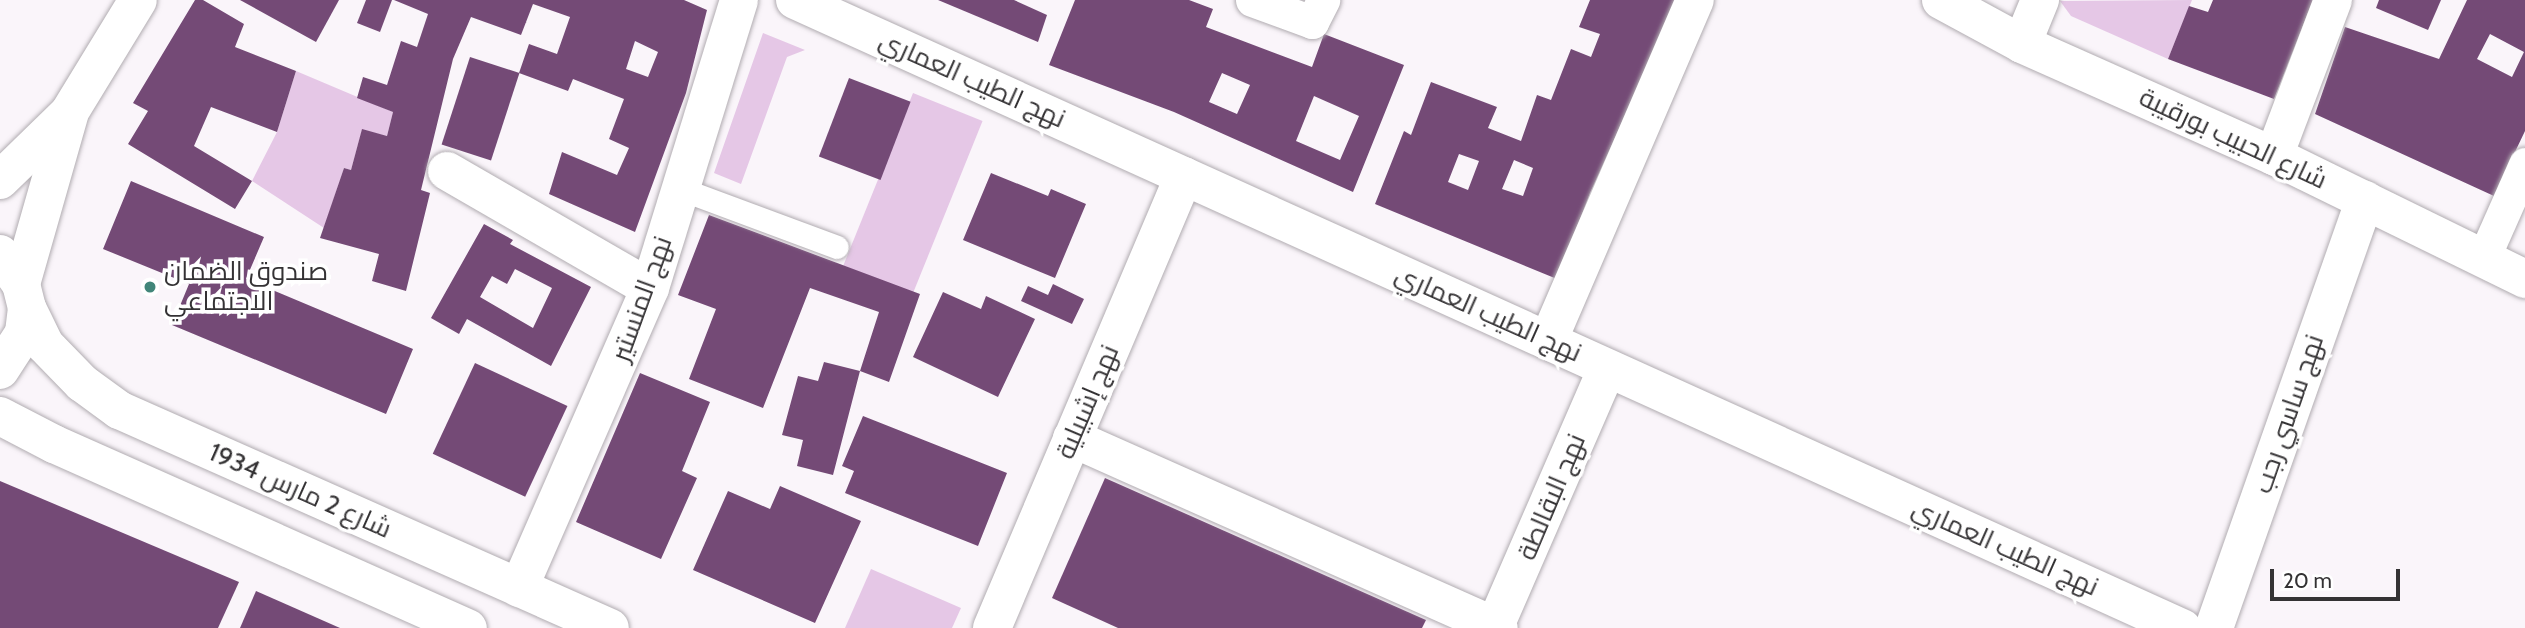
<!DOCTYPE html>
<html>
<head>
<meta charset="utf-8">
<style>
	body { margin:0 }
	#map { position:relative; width:2525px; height:628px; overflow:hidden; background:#faf5fa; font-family:Cabin,Cairo,sans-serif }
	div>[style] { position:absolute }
	.green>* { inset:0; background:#e5c7e6; transform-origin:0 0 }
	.building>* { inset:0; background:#744a76; transform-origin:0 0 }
	.roads { filter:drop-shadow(0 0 2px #b1acb1) drop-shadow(0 0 2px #b1acb1) }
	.service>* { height:23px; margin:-11.5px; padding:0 11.5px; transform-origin:11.5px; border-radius:11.5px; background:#fff }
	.pedestrian>* { height:33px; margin:-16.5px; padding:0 16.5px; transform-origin:16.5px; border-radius:16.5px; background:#fff }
	.minor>* { height:38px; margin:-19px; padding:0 19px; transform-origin:19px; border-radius:19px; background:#fff }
	.tertiary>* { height:38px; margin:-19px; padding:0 19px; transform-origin:19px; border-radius:19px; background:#fff }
	.primary>* { height:38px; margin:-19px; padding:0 19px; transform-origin:19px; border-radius:19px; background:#fff }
	.dots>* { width:19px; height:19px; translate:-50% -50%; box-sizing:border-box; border:4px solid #fff; border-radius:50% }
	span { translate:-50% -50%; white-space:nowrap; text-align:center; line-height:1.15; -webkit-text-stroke:7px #fff; paint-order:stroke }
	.street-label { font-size:26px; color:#343234 }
	.poi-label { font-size:26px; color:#343234 }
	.left { translate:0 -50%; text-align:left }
	.scale { position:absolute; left:2270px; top:569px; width:130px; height:32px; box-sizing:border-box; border:4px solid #343234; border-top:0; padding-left:9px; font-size:21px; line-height:24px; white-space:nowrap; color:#343234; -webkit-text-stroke:5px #fff; paint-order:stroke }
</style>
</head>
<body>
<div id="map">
	<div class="green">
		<div style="clip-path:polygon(2192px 0,2168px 59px,2071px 16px,2060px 1px)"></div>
		<div style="clip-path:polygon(763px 33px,805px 50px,787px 57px,741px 184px,714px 173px)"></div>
		<div style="clip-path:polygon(296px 71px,393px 112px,387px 136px,362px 130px,351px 170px,344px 168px,324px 228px,252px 181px,277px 132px)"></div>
		<div style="left:913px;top:93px;width:75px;height:186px;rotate:22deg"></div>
		<div style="clip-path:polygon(871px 569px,961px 608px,952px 628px,845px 628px)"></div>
	</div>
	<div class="building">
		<div style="clip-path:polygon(195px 0,203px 0,244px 24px,235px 47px,296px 71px,277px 132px,211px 107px,194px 146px,252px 181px,235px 209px,128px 144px,148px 111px,133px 103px)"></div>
		<div style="clip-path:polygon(240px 0,339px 0,316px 42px)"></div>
		<div style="clip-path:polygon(366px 0,392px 0,380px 32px,357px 23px)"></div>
		<div style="clip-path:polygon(evenodd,394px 0,684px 0,707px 10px,686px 93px,635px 232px,549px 194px,562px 152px,617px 175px,629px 148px,609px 139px,624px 99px,573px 79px,568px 91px,519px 73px,529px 44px,557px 54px,570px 17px,533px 4px,521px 35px,471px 17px,453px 59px,421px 190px,430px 193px,406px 291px,372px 281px,379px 254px,320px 238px,344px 168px,351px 170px,362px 129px,387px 136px,393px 112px,357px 98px,363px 77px,387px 85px,401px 41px,417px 47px,428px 14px,394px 0,635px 41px,658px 52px,648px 77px,626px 69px,635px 41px)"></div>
		<div style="clip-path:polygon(938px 0,1014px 0,1047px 15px,1038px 42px)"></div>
		<div style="clip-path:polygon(evenodd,1075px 0,1189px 0,1213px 9px,1206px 27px,1312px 67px,1324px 34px,1404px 65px,1353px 192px,1174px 112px,1049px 65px,1075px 0,1222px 73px,1250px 85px,1237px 114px,1209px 102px,1222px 73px,1075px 0,1314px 96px,1359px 116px,1340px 160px,1296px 141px,1314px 96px)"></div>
		<div style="clip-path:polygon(evenodd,1590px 0,1677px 0,1590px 193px,1557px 279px,1375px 204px,1404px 131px,1411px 135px,1431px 82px,1497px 107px,1488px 128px,1521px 141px,1537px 95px,1551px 100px,1571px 49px,1591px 57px,1600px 34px,1579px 27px,1590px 0,1459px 154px,1479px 161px,1468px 190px,1448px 182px,1459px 154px,1590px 0,1514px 160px,1533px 168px,1523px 196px,1502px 189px,1514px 160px)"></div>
		<div style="clip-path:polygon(2213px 0,2313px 0,2274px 99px,2168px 59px,2189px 6px,2208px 12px)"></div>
		<div style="clip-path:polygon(2379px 0,2441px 0,2428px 30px,2376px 8px)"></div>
		<div style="clip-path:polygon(evenodd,2467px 0,2525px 0,2525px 131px,2494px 196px,2315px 114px,2345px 27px,2439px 59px,2467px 0,2490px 34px,2524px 52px,2512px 77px,2477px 59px,2490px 34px)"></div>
		<div style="left:470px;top:57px;width:52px;height:92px;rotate:18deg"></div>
		<div style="left:849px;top:78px;width:66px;height:84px;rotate:21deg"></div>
		<div style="clip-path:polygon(991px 173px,1048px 196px,1051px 189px,1086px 204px,1055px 278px,963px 240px)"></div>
		<div style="clip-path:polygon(131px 181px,264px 237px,246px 279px,413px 349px,386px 414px,172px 325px,189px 284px,103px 249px)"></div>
		<div style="clip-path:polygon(709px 215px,920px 294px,889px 382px,860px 371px,833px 475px,797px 466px,803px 440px,782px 435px,798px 376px,818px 381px,824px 362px,860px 371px,879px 312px,810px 288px,763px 408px,689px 379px,716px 309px,678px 295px)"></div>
		<div style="clip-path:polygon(evenodd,484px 224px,513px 240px,510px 244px,591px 287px,551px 366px,467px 319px,459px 334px,431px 318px,484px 224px,515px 269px,552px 288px,533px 328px,480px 297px,492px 276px,507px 284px,515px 269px)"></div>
		<div style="clip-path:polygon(1053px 284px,1084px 299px,1072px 324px,1021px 301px,1028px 286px,1048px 295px)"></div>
		<div style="clip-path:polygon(943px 292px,981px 309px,986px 296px,1035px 319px,998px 397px,913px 357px)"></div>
		<div style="left:475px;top:363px;width:102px;height:100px;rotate:25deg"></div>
		<div style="clip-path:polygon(640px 373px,710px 402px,682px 471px,697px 478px,661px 559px,576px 522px)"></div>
		<div style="clip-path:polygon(863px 416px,1007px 473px,978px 546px,845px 493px,854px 471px,842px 466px)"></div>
		<div style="clip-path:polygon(1105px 478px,1426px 620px,1422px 628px,1118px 628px,1052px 598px)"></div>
		<div style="clip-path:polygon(0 481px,239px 582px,218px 628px,0 628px)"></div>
		<div style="clip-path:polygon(780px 486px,861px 521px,815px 623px,693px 570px,728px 491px,770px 509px)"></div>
		<div style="clip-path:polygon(256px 591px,340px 628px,240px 628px)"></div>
	</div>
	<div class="roads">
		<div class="service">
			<div style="left:681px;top:189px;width:166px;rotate:20.4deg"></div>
		</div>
		<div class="pedestrian">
			<div style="left:1252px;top:0;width:64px;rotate:20.1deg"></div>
			<div style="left:1312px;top:22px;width:25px;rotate:-63deg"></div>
			<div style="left:2483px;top:259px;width:104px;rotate:-66.1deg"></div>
		</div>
		<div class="minor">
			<div style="left:795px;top:0;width:1523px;rotate:24.36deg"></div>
			<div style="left:2022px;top:44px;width:48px;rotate:-67.8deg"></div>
			<div style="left:2274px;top:156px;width:167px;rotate:-69.3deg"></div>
			<div style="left:447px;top:171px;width:234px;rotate:30deg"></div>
			<div style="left:1548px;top:341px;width:371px;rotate:-66.7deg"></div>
			<div style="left:1072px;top:438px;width:467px;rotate:24deg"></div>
			<div style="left:519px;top:588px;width:327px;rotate:-66.4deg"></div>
			<div style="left:650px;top:288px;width:301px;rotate:-72.8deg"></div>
			<div style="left:1495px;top:626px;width:281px;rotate:-66.5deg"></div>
			<div style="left:992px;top:628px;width:491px;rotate:-67deg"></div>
			<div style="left:2214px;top:628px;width:454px;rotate:-70.6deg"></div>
		</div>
		<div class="tertiary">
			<div style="left:27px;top:308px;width:41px;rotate:64.1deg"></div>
			<div style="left:45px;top:345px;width:53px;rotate:45.8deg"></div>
			<div style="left:82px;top:383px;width:46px;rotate:36.1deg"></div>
			<div style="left:119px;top:410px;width:537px;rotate:23.94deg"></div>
			<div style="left:0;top:416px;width:61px;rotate:27.4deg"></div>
			<div style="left:54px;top:444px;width:453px;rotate:24deg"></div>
		</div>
		<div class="primary">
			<div style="left:1941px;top:0;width:92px;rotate:28.5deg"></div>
			<div style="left:2022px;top:44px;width:276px;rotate:24deg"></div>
			<div style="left:2274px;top:156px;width:280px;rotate:26.1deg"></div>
			<div style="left:0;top:180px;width:96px;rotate:-44.2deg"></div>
			<div style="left:69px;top:113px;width:132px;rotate:-58.6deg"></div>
			<div style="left:0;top:254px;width:37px;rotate:55deg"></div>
			<div style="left:21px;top:284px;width:25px;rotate:76deg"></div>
			<div style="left:27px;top:308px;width:25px;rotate:97deg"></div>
			<div style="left:24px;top:333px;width:44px;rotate:123deg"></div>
			<div style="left:21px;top:284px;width:176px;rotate:-74.1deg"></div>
		</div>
	</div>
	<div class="dots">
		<div style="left:150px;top:287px;background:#418579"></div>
	</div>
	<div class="street-label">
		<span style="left:972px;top:80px;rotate:24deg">نهج الطيب العماري</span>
		<span style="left:2233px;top:139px;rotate:25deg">شارع الحبيب بورقيبة</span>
		<span style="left:642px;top:299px;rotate:-70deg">نهج المنستير</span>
		<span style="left:1488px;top:314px;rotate:24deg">نهج الطيب العماري</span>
		<span style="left:1088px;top:402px;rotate:-67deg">نهج إشبيلية</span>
		<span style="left:2289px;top:414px;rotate:-71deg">نهج ساسي رجب</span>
		<span style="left:300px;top:491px;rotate:24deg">شارع 2 مارس 1934</span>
		<span style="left:1552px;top:497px;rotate:-67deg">نهج البقالطة</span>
		<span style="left:2005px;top:548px;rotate:24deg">نهج الطيب العماري</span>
	</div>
	<div class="poi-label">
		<span class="left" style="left:164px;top:287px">صندوق الضمان<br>الاجتماعي</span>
	</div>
	<div class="scale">20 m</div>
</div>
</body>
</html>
